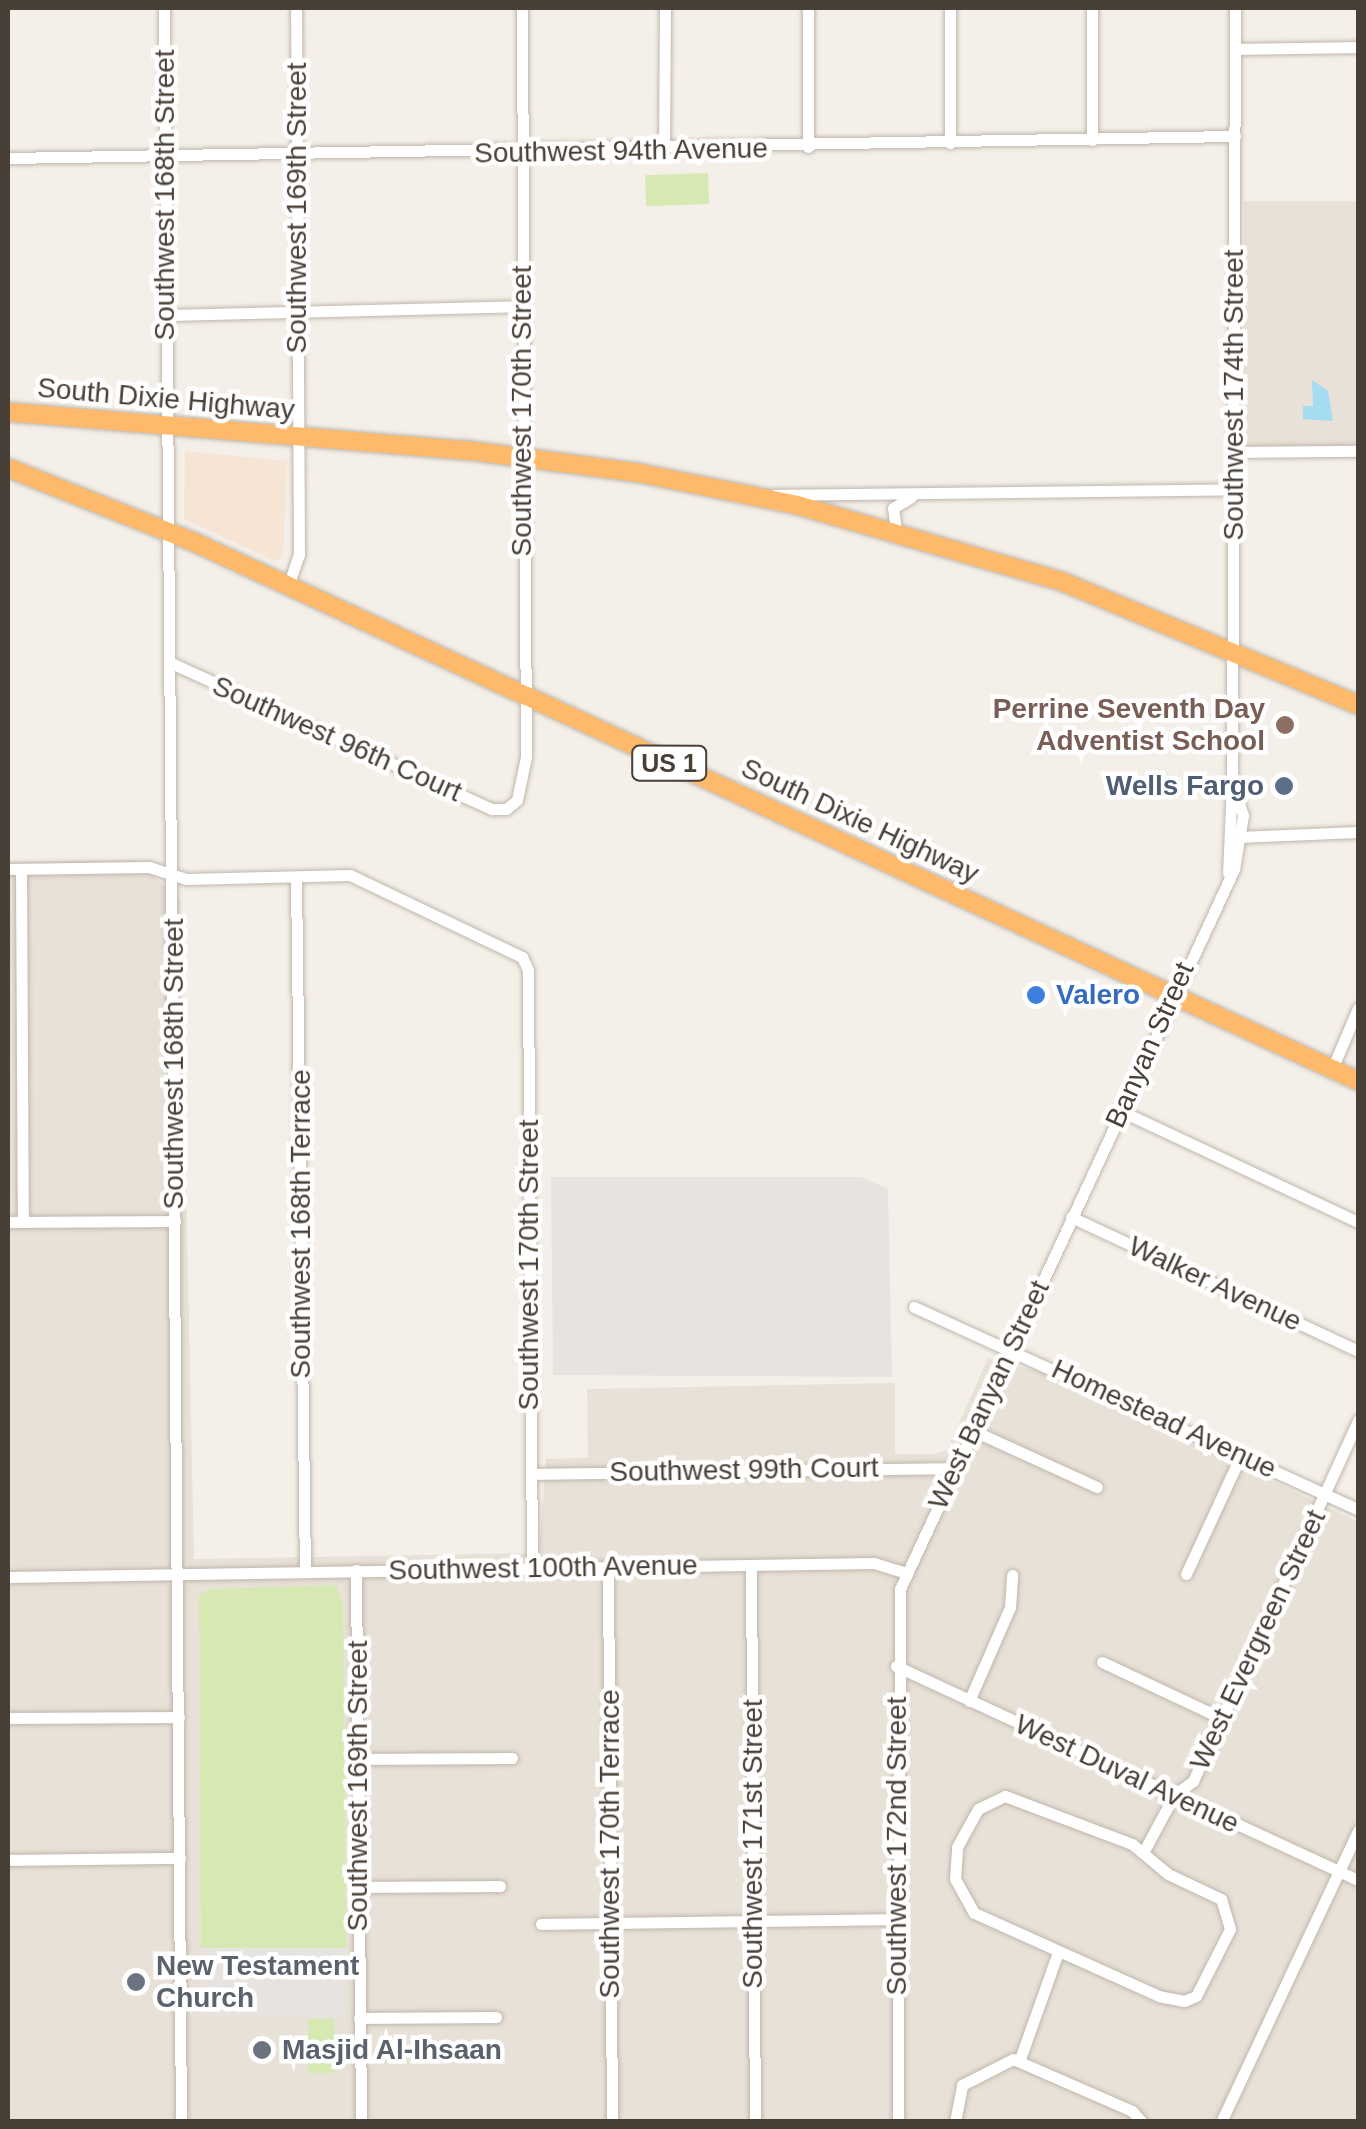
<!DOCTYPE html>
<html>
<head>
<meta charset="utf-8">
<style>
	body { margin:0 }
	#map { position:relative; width:1366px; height:2129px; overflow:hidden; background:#f4f0e9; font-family:Helvetica,sans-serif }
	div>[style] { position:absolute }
	.residential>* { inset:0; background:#e8e1d7; transform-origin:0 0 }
	.commercial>* { inset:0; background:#f6e4d4 }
	.green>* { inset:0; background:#d7e9b2; transform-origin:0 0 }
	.parking>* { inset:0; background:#e6e3e1; transform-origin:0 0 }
	.water>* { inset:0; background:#a5dcf1 }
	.roads { filter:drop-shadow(0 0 2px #c0b6ab) drop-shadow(0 0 2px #c0b6ab) }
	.minor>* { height:11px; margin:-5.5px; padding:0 5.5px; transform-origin:5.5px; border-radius:5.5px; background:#fff }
	.highway>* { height:18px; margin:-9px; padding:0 9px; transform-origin:9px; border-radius:9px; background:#feba6a }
	.dots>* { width:28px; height:28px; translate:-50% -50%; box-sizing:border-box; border:5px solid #fff; border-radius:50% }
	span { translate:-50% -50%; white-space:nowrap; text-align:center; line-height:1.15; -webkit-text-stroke:9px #fff; paint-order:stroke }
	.shield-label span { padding:2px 8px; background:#fff; border:2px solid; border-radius:8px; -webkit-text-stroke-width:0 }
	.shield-label { font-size:25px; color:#483f37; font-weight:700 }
	.street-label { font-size:28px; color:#483f37 }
	.education-label { font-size:28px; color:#785e54; font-weight:700 }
	.right { translate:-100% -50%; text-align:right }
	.service-label { font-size:28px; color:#4e5e75; font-weight:700 }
	.shop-label { font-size:28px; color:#366cbe; font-weight:700 }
	.left { translate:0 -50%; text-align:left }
	.worship-label { font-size:28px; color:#5b616d; font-weight:700 }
	.frame { position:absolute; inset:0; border:10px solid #483f37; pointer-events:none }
</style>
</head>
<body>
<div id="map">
	<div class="residential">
		<div style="left:1358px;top:201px;width:257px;height:114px;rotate:90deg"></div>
		<div style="clip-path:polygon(136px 860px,180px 900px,194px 1559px,539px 1553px,546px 1459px,588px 1458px,587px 1389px,895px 1383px,895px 1454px,935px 1454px,947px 1450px,988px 1358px,1047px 1374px,1358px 1522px,1358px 2121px,8px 2121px,8px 862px)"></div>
	</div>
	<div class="commercial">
		<div style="clip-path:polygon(185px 451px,287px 461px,283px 557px,275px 561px,184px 519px)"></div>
	</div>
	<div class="green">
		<div style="left:708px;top:173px;width:31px;height:63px;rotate:88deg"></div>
		<div style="clip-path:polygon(336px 1585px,343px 1604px,346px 1948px,201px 1948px,199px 1595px,212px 1589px)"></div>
		<div style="left:308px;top:2019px;width:26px;height:54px"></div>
	</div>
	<div class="parking">
		<div style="clip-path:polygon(551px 1177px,861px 1177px,888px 1189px,892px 1377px,553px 1375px)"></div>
		<div style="left:201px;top:1948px;width:145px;height:69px"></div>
	</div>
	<div class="water">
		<div style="clip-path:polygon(1312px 380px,1328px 391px,1333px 421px,1303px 419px,1303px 406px,1313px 406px)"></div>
	</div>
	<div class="roads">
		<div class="minor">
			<div style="left:164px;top:8px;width:2114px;rotate:89.54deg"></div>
			<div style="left:808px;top:8px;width:139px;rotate:90deg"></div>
			<div style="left:1235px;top:49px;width:123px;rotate:-0.9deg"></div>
			<div style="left:1092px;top:140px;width:132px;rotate:-90deg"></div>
			<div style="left:950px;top:143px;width:135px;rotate:-90deg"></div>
			<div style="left:664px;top:150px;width:142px;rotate:-89.6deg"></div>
			<div style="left:8px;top:158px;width:1227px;rotate:-1.03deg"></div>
			<div style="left:165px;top:315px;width:358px;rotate:-1.4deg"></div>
			<div style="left:1234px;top:452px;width:124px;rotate:-0.5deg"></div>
			<div style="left:774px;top:495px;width:461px;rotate:-0.7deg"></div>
			<div style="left:896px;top:531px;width:23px;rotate:-97deg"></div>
			<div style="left:893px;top:508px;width:21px;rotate:-31deg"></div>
			<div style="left:288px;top:586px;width:34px;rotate:-71deg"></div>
			<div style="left:299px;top:554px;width:546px;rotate:-90.31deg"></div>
			<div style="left:169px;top:662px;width:355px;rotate:24.5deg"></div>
			<div style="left:492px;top:809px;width:14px"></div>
			<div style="left:506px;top:809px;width:14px;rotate:-39deg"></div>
			<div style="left:517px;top:800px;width:44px;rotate:-78.2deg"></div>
			<div style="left:526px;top:757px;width:749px;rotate:-90.31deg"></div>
			<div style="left:1232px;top:783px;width:775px;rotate:-89.78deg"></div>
			<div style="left:1238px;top:837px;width:120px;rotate:-2.4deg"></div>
			<div style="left:8px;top:869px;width:141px;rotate:-0.8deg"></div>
			<div style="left:149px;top:867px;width:39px;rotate:18deg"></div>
			<div style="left:186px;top:879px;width:164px;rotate:-1.4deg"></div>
			<div style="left:350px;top:875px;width:191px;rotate:25.5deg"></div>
			<div style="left:522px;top:957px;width:14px;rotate:65deg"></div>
			<div style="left:528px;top:970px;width:597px;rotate:89.62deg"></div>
			<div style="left:21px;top:869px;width:353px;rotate:89.7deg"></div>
			<div style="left:296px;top:878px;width:693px;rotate:89.26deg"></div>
			<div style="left:1332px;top:1069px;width:66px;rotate:-66.9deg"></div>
			<div style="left:1121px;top:1111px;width:262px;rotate:25.1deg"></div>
			<div style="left:1071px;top:1217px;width:317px;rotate:25deg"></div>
			<div style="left:8px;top:1222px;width:167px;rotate:-0.3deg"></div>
			<div style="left:914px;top:1307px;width:488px;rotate:24.5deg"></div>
			<div style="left:974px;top:1431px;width:135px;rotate:24.5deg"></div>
			<div style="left:531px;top:1474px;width:426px;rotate:-0.8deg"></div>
			<div style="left:608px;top:1566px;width:556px;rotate:89.59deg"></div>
			<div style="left:751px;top:1566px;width:556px;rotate:89.59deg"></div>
			<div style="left:356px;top:1570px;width:552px;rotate:89.48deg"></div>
			<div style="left:1186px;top:1574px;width:131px;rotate:-65.2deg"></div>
			<div style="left:8px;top:1577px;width:866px;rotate:-0.93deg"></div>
			<div style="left:874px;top:1563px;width:34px;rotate:17deg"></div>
			<div style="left:1102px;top:1662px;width:134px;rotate:25.2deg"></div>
			<div style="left:896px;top:1666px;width:509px;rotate:24.85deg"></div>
			<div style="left:969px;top:1701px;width:103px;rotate:-66.4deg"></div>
			<div style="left:1010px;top:1607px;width:32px;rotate:-86deg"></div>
			<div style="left:8px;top:1718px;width:171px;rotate:-0.3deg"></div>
			<div style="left:357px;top:1759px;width:155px;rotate:-0.4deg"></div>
			<div style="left:1005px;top:1796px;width:136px;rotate:20.7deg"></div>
			<div style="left:1132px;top:1844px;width:47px;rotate:39.8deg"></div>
			<div style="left:1168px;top:1874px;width:59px;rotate:25.3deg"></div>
			<div style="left:1221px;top:1899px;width:31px;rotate:73deg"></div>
			<div style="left:1230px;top:1929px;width:75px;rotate:116.9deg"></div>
			<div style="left:1196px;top:1996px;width:13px;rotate:157deg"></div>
			<div style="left:1184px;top:2001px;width:25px;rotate:-169deg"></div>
			<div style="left:1159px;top:1996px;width:203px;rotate:-155.8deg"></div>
			<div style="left:974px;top:1913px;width:39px;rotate:-119deg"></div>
			<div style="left:955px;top:1879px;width:32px;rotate:-86deg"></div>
			<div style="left:957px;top:1847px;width:43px;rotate:-61.1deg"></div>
			<div style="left:978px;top:1809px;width:30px;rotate:-26deg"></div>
			<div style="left:1144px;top:1851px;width:64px;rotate:-61.8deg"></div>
			<div style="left:1174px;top:1795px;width:24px;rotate:-36deg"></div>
			<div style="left:1193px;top:1781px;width:397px;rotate:-65.4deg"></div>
			<div style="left:8px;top:1860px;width:172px;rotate:-0.7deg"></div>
			<div style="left:358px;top:1887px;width:142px;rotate:-0.4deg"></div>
			<div style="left:541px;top:1924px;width:357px;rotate:-0.8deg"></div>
			<div style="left:359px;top:2018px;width:137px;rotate:-0.4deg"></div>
			<div style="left:1020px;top:2059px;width:114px;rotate:-70.4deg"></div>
			<div style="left:898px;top:2122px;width:533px;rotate:-89.79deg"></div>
			<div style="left:900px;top:1589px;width:794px;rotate:-65.11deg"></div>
			<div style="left:1234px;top:869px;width:55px;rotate:-80.5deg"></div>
			<div style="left:1243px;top:815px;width:34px;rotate:-109deg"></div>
			<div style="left:1232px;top:783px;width:90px;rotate:92.5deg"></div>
			<div style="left:955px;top:2122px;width:38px;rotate:-79deg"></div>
			<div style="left:962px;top:2085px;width:57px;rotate:-27deg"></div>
			<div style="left:1013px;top:2059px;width:130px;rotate:23.6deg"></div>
			<div style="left:1132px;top:2111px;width:15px;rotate:48deg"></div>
			<div style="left:1221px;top:2122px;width:322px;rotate:-64.8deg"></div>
		</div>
		<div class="highway">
			<div style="left:8px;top:412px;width:459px;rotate:4.8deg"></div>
			<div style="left:465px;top:450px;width:176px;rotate:7.5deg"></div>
			<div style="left:639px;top:473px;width:161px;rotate:11.4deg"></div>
			<div style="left:797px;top:505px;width:277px;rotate:16.1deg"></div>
			<div style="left:1063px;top:582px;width:320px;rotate:22.6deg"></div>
			<div style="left:8px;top:468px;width:202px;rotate:21.7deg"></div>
			<div style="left:196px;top:543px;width:1281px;rotate:24.84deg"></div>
		</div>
	</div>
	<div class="dots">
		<div style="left:1285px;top:725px;background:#8d6e63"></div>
		<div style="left:1284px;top:786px;background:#5c6f8a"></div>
		<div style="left:1036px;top:995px;background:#3f7fe0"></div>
		<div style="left:136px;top:1982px;background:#6b7280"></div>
		<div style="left:262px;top:2050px;background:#6b7280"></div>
	</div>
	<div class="shield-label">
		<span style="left:669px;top:763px">US 1</span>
	</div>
	<div class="street-label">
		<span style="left:621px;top:151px;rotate:-1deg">Southwest 94th Avenue</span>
		<span style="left:165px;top:195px;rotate:-90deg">Southwest 168th Street</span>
		<span style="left:297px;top:208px;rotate:-90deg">Southwest 169th Street</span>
		<span style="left:1234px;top:395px;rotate:-90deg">Southwest 174th Street</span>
		<span style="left:166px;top:399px;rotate:5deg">South Dixie Highway</span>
		<span style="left:522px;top:411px;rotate:-90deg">Southwest 170th Street</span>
		<span style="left:337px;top:739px;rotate:24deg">Southwest 96th Court</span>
		<span style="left:860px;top:821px;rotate:25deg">South Dixie Highway</span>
		<span style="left:1150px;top:1045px;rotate:-66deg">Banyan Street</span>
		<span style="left:174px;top:1064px;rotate:-90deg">Southwest 168th Street</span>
		<span style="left:301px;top:1224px;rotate:-90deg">Southwest 168th Terrace</span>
		<span style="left:529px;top:1265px;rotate:-90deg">Southwest 170th Street</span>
		<span style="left:1215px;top:1284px;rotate:25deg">Walker Avenue</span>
		<span style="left:989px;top:1395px;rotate:-65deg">West Banyan Street</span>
		<span style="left:1164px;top:1419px;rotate:25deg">Homestead Avenue</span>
		<span style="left:744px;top:1470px;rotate:-1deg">Southwest 99th Court</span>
		<span style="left:543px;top:1568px;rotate:-1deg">Southwest 100th Avenue</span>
		<span style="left:1258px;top:1640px;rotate:-65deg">West Evergreen Street</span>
		<span style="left:1127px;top:1774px;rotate:25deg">West Duval Avenue</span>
		<span style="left:358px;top:1786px;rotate:-90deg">Southwest 169th Street</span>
		<span style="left:610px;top:1844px;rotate:-90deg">Southwest 170th Terrace</span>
		<span style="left:753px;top:1844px;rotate:-90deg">Southwest 171st Street</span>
		<span style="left:897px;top:1846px;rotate:-90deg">Southwest 172nd Street</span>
	</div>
	<div class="education-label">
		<span class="right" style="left:1265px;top:725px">Perrine Seventh Day<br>Adventist School</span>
	</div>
	<div class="service-label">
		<span class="right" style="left:1264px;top:786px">Wells Fargo</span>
	</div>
	<div class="shop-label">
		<span class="left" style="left:1056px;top:995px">Valero</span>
	</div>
	<div class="worship-label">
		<span class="left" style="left:156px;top:1982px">New Testament<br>Church</span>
		<span class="left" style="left:282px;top:2050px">Masjid Al-Ihsaan</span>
	</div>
	<div class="frame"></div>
</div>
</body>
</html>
